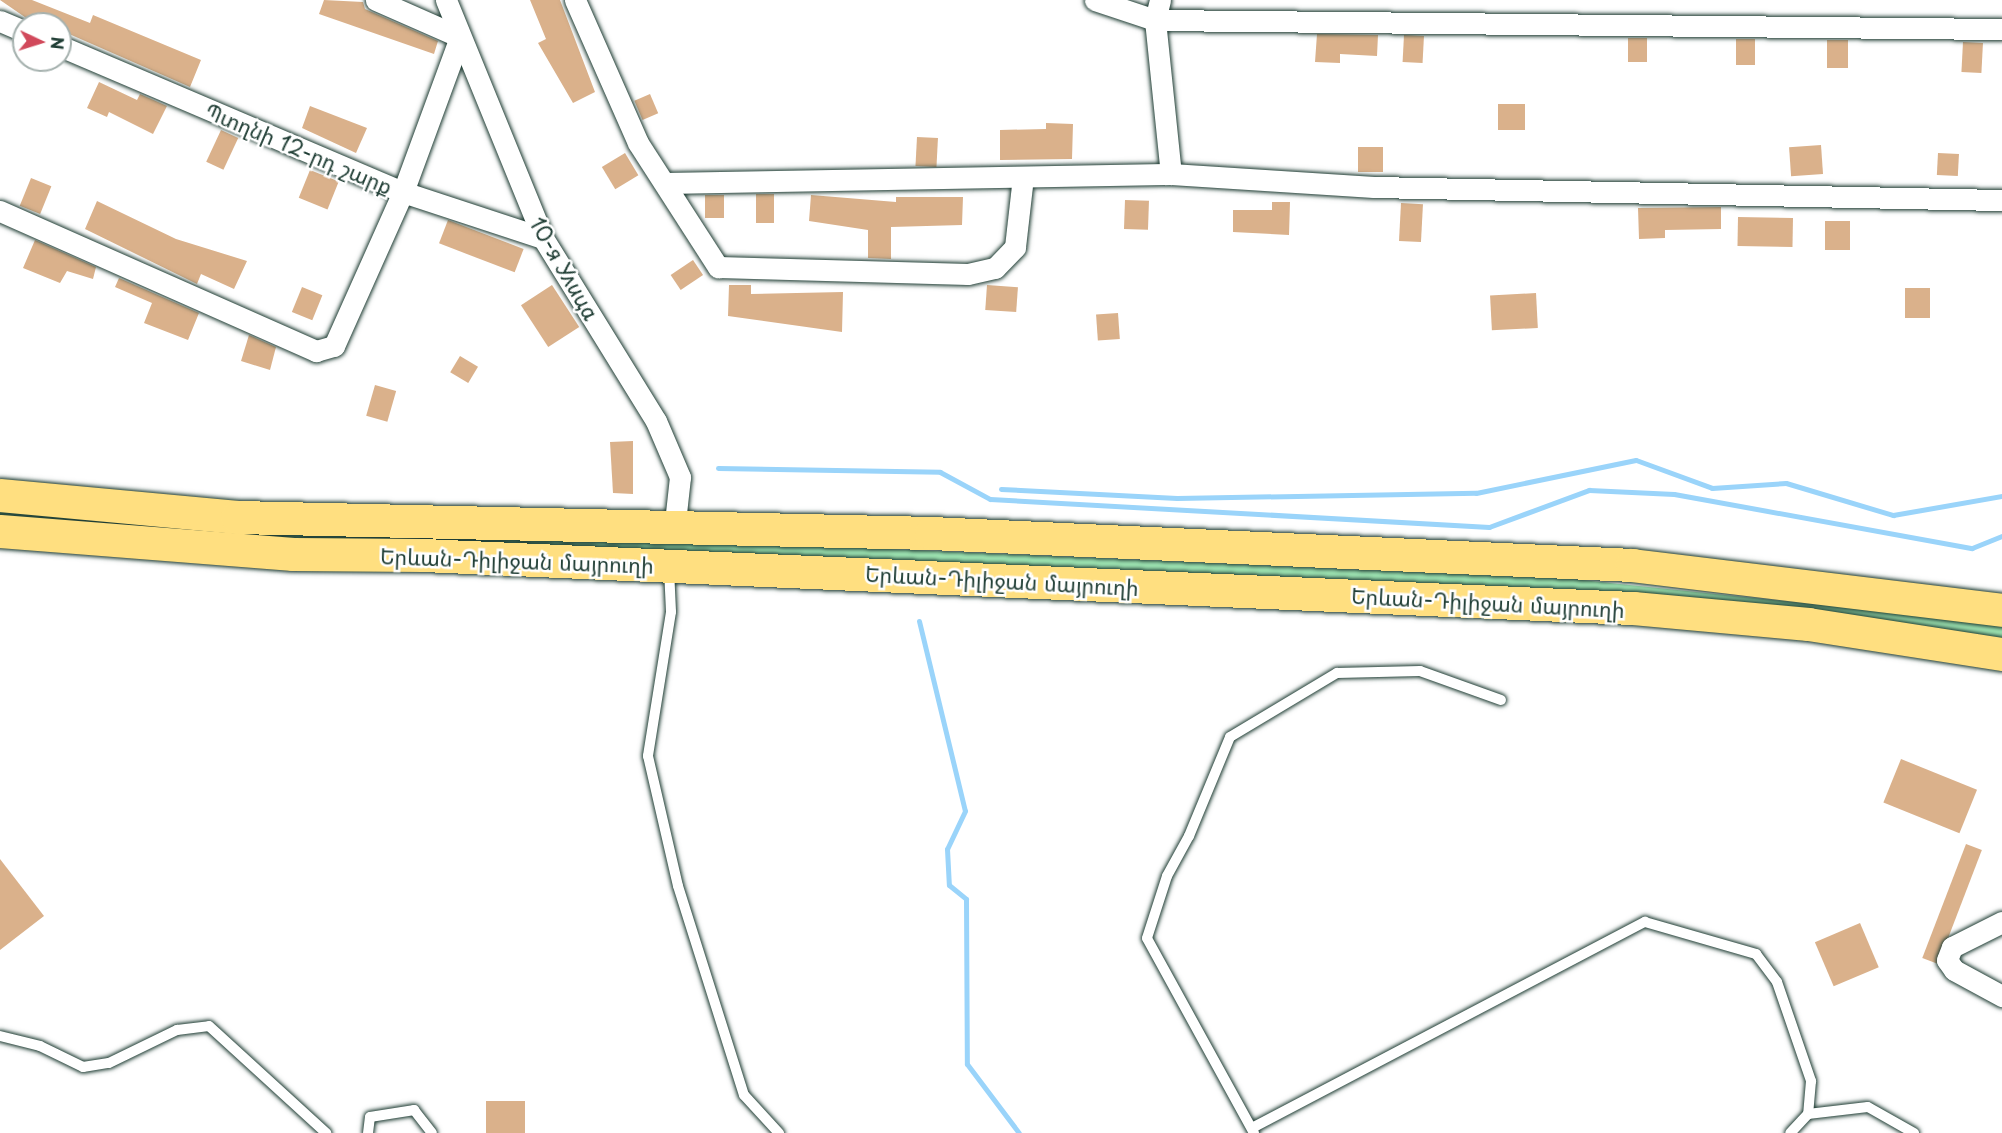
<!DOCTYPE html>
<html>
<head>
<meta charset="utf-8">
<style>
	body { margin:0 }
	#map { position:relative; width:2002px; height:1133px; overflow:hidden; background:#fff; font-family:"Playpen Sans","Noto Sans Armenian",sans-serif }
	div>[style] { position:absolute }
	.green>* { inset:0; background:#a1e8b5 }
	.stream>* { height:5px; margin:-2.5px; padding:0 2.5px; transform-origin:2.5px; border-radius:2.5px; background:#9ad4fa }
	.building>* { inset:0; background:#dab18b; transform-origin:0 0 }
	.roads { filter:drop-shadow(0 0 2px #1f3d34) drop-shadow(0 0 2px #1f3d34) }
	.lane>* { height:10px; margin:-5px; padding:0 5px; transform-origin:5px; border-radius:5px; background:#fff }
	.street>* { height:21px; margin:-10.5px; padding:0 10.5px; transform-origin:10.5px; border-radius:10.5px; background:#fff }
	.highway>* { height:33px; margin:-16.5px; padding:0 16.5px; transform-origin:16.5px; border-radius:16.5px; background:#ffdf80 }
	span { translate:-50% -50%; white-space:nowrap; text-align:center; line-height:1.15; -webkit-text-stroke:5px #fff; paint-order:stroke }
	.street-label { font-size:21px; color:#1f3d34 }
	.north { position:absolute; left:12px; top:12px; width:60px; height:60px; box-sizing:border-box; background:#fff; border:2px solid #a5b1ae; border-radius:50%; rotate:94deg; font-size:16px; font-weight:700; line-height:24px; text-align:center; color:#1f3d34 }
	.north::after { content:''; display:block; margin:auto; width:21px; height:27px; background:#d1495b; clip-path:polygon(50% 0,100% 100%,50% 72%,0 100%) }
</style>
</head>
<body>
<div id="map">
	<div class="green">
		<div style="clip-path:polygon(0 510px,1572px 579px,1965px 620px,2002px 627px,2002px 643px,0 523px)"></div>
	</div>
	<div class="stream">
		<div style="left:718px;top:468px;width:222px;rotate:1deg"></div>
		<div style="left:940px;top:472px;width:57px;rotate:28.4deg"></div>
		<div style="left:990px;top:499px;width:500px;rotate:3.2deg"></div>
		<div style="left:1489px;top:527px;width:107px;rotate:-20.3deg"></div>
		<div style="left:1589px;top:490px;width:85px;rotate:2.7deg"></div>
		<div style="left:1674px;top:494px;width:303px;rotate:10.3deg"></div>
		<div style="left:1972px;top:548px;width:32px;rotate:-22deg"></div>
		<div style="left:1001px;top:489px;width:176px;rotate:2.9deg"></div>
		<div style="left:1177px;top:498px;width:299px;rotate:-1deg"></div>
		<div style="left:1476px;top:493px;width:163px;rotate:-11.7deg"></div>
		<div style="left:1636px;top:460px;width:81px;rotate:20.2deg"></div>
		<div style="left:1712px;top:488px;width:74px;rotate:-3.9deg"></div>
		<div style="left:1786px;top:483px;width:112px;rotate:16.7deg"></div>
		<div style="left:1893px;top:515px;width:111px;rotate:-9.9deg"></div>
		<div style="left:919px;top:621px;width:195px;rotate:76.4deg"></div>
		<div style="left:965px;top:811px;width:42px;rotate:115.3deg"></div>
		<div style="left:947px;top:849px;width:36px;rotate:87deg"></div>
		<div style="left:949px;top:885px;width:22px;rotate:39deg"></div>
		<div style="left:966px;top:899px;width:165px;rotate:89.7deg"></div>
		<div style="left:967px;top:1064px;width:86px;rotate:53deg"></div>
	</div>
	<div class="building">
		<div style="clip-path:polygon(0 0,32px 0,90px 23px,93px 15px,201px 60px,190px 87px,60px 30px,60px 24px,35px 24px)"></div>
		<div style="clip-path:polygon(324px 0,363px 2px,365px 9px,438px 41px,434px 54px,319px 14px)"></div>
		<div style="clip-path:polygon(530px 0,560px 0,595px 92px,573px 103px,538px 43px,546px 39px)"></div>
		<div style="clip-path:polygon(1317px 34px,1378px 35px,1377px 56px,1340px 54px,1340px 63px,1315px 62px)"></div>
		<div style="left:1404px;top:35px;width:20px;height:27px;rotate:3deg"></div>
		<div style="left:1628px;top:38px;width:19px;height:24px"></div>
		<div style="left:1736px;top:39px;width:19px;height:26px"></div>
		<div style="left:1827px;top:40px;width:21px;height:28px"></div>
		<div style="left:1963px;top:42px;width:20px;height:30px;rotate:3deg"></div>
		<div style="clip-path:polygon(99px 82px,137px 100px,140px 94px,167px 106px,153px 134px,109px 112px,107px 117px,87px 108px)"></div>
		<div style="left:650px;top:94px;width:21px;height:17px;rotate:67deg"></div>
		<div style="left:1498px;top:104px;width:27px;height:26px"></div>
		<div style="clip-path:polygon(310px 106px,367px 128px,356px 153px,302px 128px)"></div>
		<div style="clip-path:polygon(1046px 123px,1073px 124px,1072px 159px,1000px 160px,1000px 130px,1046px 129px)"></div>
		<div style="left:221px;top:130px;width:19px;height:35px;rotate:25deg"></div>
		<div style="left:917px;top:137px;width:21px;height:29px;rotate:3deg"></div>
		<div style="left:1821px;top:145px;width:29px;height:32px;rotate:86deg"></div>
		<div style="left:1358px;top:147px;width:25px;height:25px"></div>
		<div style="left:625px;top:153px;width:26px;height:27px;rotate:59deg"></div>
		<div style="left:1938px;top:153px;width:21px;height:22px;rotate:3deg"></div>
		<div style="left:310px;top:170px;width:31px;height:30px;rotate:22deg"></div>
		<div style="left:31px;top:178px;width:22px;height:30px;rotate:22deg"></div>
		<div style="left:756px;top:194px;width:18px;height:29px"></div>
		<div style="left:705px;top:195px;width:19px;height:23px"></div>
		<div style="clip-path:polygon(811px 195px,896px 202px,896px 197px,963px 197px,962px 225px,891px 227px,891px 259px,868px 258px,868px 230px,809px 221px)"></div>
		<div style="left:1125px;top:200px;width:24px;height:29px;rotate:2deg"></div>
		<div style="clip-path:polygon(97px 201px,176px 239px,247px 261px,234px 289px,201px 274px,197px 284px,85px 229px)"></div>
		<div style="clip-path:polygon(1272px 202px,1290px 202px,1289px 235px,1233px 232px,1233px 210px,1272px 210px)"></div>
		<div style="left:1401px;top:203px;width:22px;height:38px;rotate:3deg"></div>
		<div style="clip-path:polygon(1721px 207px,1721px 229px,1665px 230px,1665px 238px,1639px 239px,1638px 208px)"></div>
		<div style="left:1738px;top:217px;width:55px;height:29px;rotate:1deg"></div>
		<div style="left:448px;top:220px;width:81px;height:25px;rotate:21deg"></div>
		<div style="left:1825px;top:221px;width:25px;height:29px"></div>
		<div style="clip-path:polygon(35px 240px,96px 267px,93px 279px,67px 271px,60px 283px,23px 268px)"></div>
		<div style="left:693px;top:260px;width:18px;height:27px;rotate:56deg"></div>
		<div style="clip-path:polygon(119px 278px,199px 313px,188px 340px,144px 323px,152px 303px,115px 287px)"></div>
		<div style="left:552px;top:285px;width:50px;height:37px;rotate:57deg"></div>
		<div style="clip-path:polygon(729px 285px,751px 285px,751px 294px,843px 292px,842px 332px,728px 316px)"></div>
		<div style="left:987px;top:285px;width:31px;height:25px;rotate:4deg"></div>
		<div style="left:302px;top:287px;width:22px;height:27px;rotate:22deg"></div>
		<div style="left:1905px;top:288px;width:25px;height:30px"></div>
		<div style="left:1536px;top:293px;width:35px;height:46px;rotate:87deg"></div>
		<div style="left:1118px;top:313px;width:26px;height:22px;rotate:86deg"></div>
		<div style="clip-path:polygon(249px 335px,276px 347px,270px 370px,241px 361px)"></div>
		<div style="left:460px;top:356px;width:21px;height:19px;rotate:31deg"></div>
		<div style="left:375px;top:385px;width:22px;height:32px;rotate:16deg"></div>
		<div style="clip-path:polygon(633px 441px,633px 494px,613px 493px,610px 442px)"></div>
		<div style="left:1901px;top:759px;width:82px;height:47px;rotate:22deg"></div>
		<div style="left:1966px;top:844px;width:17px;height:122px;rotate:21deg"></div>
		<div style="clip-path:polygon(0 859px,44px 916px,0 950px)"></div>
		<div style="left:1860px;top:923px;width:48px;height:49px;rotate:67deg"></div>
		<div style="left:486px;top:1101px;width:39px;height:32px"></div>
	</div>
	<div class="roads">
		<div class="lane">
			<div style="left:669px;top:569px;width:43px;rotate:87.3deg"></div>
			<div style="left:671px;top:612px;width:146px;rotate:99.1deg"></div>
			<div style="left:648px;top:756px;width:133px;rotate:77deg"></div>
			<div style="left:678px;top:886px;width:219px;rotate:72.5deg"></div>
			<div style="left:744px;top:1095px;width:52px;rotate:47.4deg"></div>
			<div style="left:0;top:1036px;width:41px;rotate:14deg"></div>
			<div style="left:40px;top:1046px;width:48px;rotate:26deg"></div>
			<div style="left:83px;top:1067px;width:26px;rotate:-9deg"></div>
			<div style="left:109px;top:1063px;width:76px;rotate:-25.9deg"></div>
			<div style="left:177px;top:1030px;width:32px;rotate:-7deg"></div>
			<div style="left:209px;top:1026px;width:159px;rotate:42.4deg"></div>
			<div style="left:1808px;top:1114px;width:60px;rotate:-6.7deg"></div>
			<div style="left:1868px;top:1107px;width:53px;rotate:29.5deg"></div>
			<div style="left:1252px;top:1128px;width:444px;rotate:-27.7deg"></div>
			<div style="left:1645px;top:922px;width:116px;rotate:16.1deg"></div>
			<div style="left:1756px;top:954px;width:35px;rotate:53deg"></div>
			<div style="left:1777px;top:982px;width:105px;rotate:71deg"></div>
			<div style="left:1811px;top:1081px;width:33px;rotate:95deg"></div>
			<div style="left:1808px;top:1114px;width:26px;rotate:133deg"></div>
			<div style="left:368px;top:1133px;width:16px;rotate:-83deg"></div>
			<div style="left:370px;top:1117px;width:45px;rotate:-9deg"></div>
			<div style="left:414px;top:1110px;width:29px;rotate:52deg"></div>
			<div style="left:1254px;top:1133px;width:222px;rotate:-118.8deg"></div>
			<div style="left:1147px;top:938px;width:65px;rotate:-72.1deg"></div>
			<div style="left:1167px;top:876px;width:46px;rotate:-61.2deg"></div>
			<div style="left:1189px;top:836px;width:107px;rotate:-67.5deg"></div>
			<div style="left:1230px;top:737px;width:125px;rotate:-30.9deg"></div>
			<div style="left:1337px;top:673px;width:83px;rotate:-1.4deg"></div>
			<div style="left:1420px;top:671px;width:86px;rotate:19.7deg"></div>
		</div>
		<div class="street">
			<div style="left:446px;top:0;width:257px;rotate:67.8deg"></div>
			<div style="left:543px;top:238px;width:215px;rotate:58.3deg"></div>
			<div style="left:656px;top:421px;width:61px;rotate:66.8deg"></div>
			<div style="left:680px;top:477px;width:54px;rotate:96.3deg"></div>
			<div style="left:575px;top:0;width:156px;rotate:66.2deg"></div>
			<div style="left:638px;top:143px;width:148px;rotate:57.2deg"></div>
			<div style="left:718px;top:267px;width:250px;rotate:1.6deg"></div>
			<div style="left:968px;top:274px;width:28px;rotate:-13deg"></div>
			<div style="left:995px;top:268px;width:29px;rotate:-46deg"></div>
			<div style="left:1015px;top:247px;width:70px;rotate:-83.5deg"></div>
			<div style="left:1095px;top:0;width:63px;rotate:18.4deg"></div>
			<div style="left:1155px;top:20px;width:847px;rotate:0.61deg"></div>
			<div style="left:1160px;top:0;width:21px;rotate:104deg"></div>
			<div style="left:1155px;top:20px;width:155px;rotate:84.1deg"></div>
			<div style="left:0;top:21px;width:26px;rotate:23deg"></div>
			<div style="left:60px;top:46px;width:373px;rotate:23.1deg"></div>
			<div style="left:403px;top:192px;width:147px;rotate:18.2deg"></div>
			<div style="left:665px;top:183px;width:506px;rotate:-1.02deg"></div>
			<div style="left:1171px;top:174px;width:203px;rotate:3.7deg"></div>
			<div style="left:1374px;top:187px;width:628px;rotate:1.19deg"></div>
			<div style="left:0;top:211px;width:346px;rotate:23.9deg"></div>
			<div style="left:316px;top:351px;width:19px;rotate:-16deg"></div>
			<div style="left:334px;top:346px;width:169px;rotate:-65.9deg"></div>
			<div style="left:403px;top:192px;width:165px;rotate:-69.8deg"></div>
			<div style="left:460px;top:37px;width:92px;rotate:-156.2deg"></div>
			<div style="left:2002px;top:922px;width:56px;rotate:153.4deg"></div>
			<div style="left:1952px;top:947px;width:14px;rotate:111deg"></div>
			<div style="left:1947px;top:960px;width:12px;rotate:55deg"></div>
			<div style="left:1954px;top:970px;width:55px;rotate:28.4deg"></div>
		</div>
		<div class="highway">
			<div style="left:0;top:495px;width:238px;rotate:5.3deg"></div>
			<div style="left:237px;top:517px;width:694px;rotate:1.32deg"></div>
			<div style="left:931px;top:533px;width:702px;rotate:2.61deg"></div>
			<div style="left:1632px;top:565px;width:373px;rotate:6.9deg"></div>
			<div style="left:0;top:531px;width:294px;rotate:4.5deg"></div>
			<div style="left:293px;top:554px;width:130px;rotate:0.4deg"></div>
			<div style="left:423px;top:555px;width:1211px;rotate:2.51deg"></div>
			<div style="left:1633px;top:608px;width:176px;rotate:5.2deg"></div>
			<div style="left:1808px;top:624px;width:196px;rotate:8.8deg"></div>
		</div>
	</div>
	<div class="street-label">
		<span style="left:299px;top:148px;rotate:23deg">Պտղնի 12-րդ շարք</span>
		<span style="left:565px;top:268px;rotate:60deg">10-я Улица</span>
		<span style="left:517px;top:560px;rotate:2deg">Երևան-Դիլիջան մայրուղի</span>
		<span style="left:1002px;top:580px;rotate:3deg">Երևան-Դիլիջան մայրուղի</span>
		<span style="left:1488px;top:602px;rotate:3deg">Երևան-Դիլիջան մայրուղի</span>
	</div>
	<div class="north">N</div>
</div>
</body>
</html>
